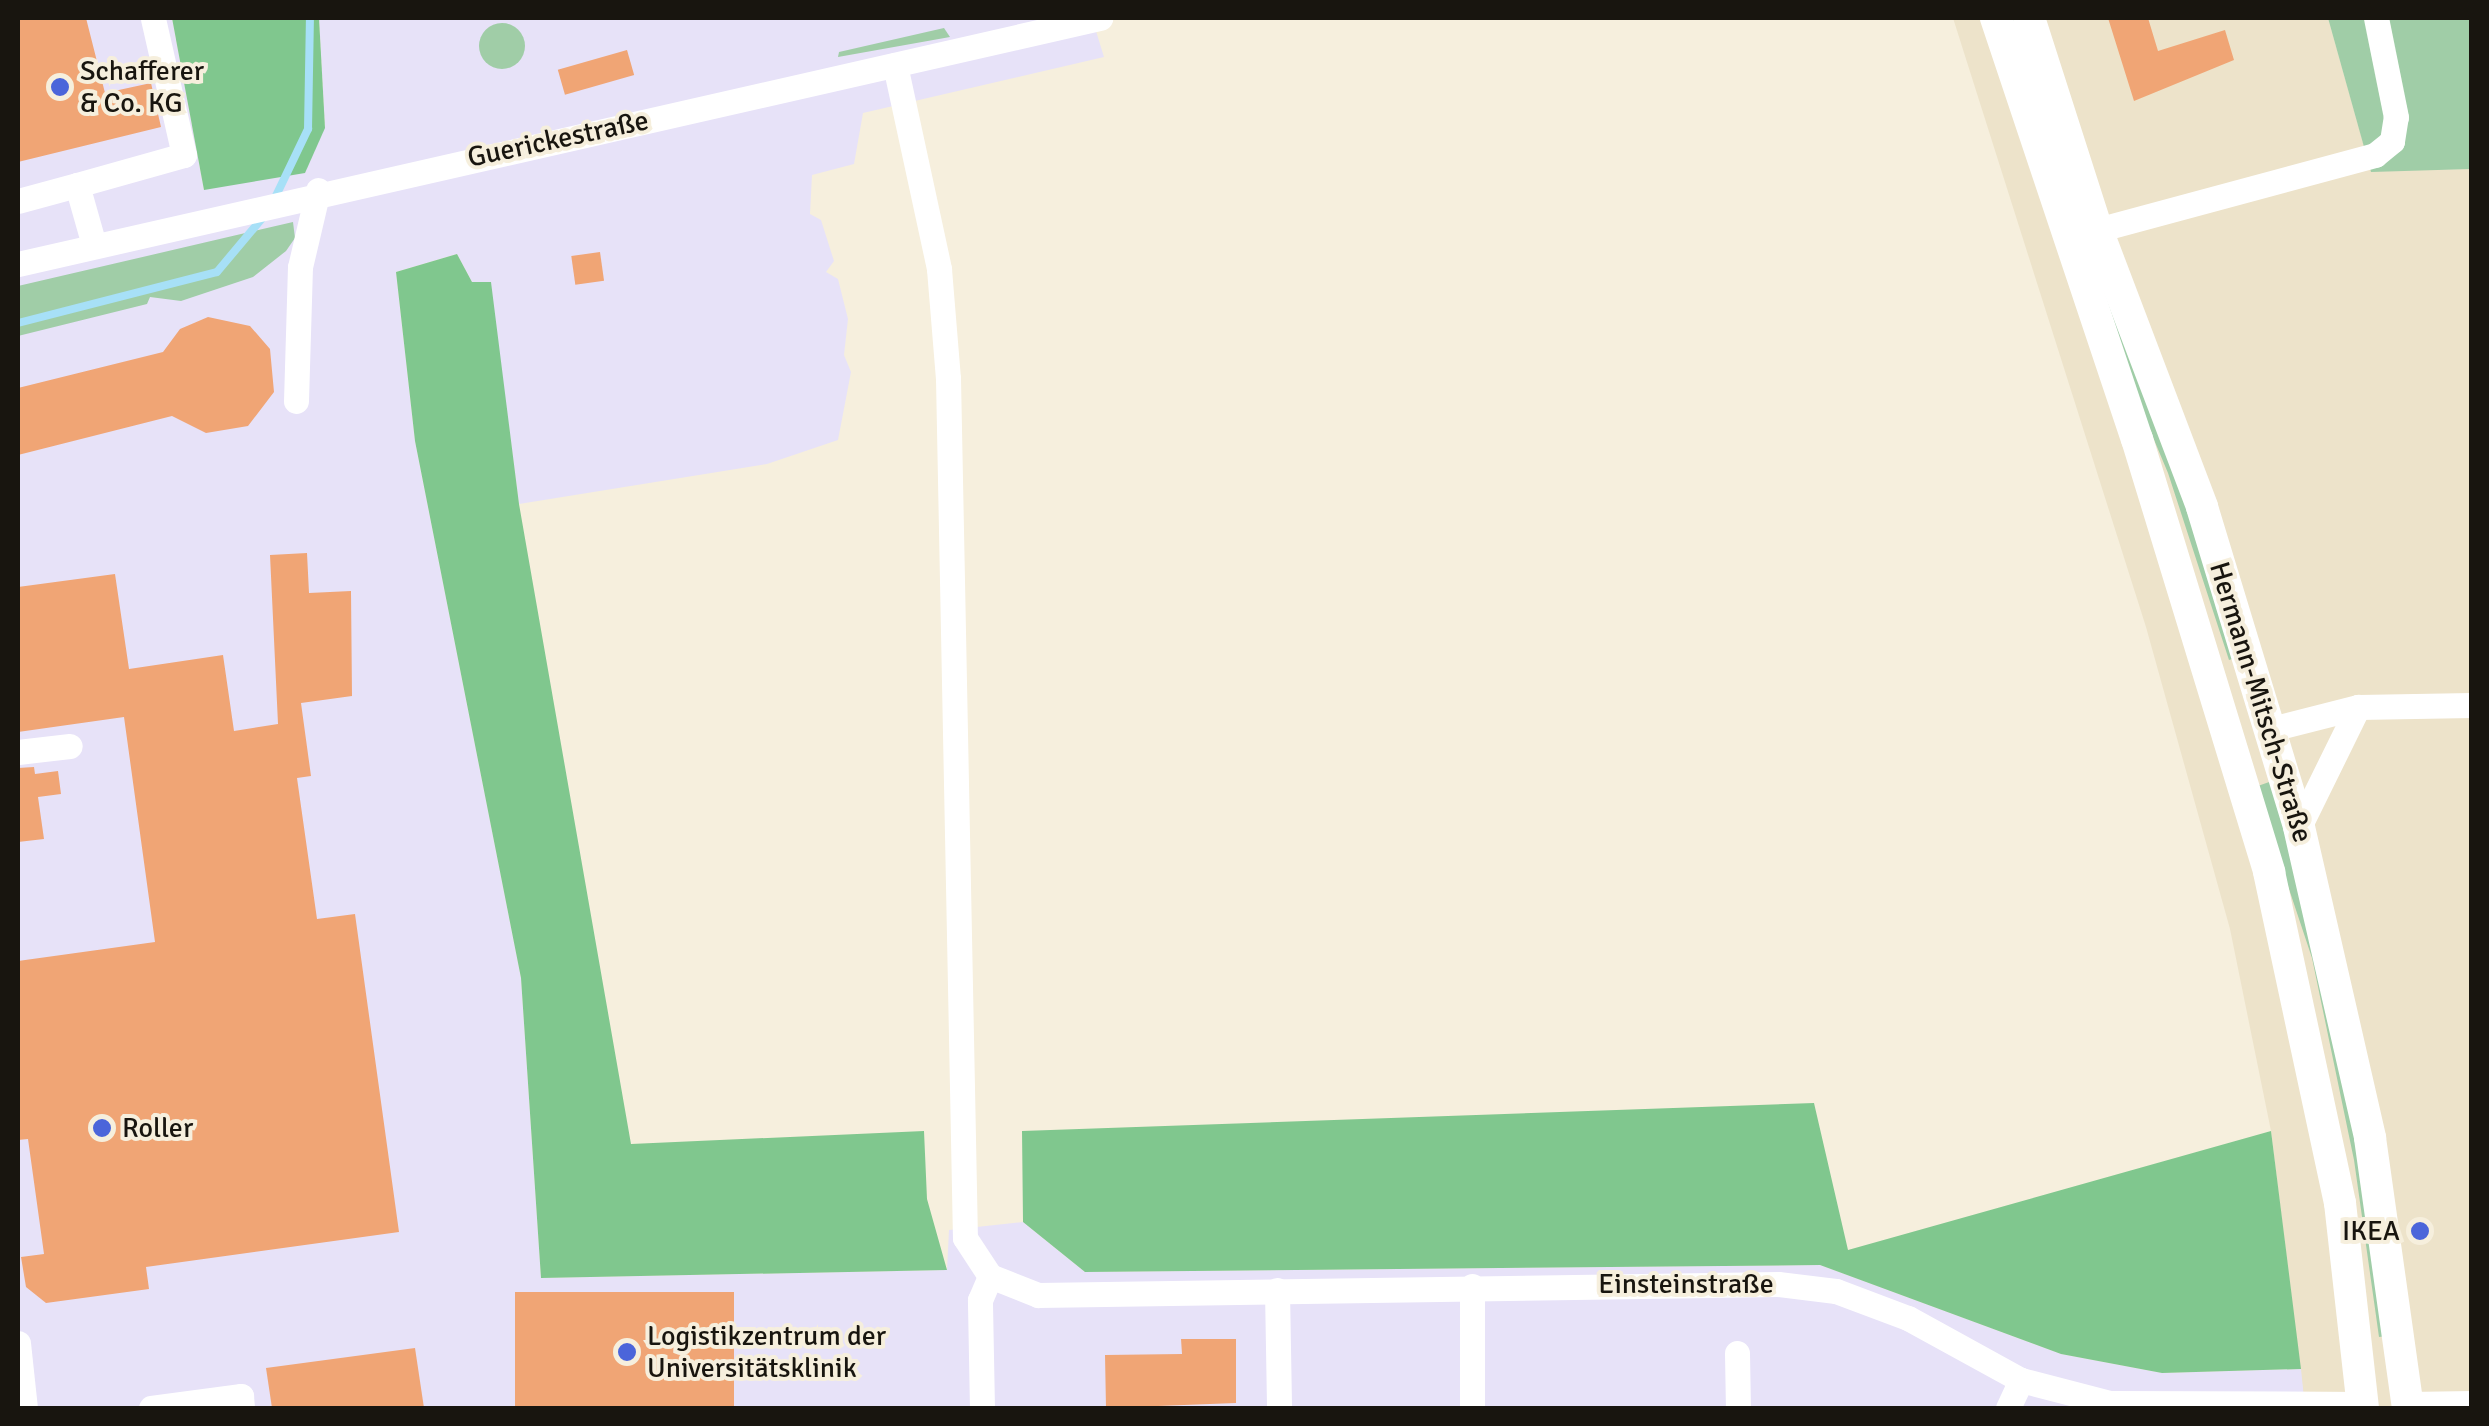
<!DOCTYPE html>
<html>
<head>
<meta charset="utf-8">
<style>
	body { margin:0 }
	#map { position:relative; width:2489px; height:1426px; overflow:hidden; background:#f6efdd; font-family:Signika,sans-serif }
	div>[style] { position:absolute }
	.built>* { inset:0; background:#ede3ca }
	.industrial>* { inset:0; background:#e7e2f8 }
	.green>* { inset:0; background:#a0cda7 }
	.round { border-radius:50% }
	.forest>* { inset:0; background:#80c78e }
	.stream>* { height:8px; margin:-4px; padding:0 4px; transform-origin:4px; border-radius:4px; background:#a7e0f7 }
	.building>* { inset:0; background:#f0a575; transform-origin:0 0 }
	.minor>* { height:25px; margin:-12.5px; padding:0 12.5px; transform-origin:12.5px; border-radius:12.5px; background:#fff }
	.major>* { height:32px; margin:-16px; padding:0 16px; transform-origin:16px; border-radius:16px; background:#fff }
	.dots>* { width:28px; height:28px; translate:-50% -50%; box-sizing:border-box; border:5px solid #f6efdd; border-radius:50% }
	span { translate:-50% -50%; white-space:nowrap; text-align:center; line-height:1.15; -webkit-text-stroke:8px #f6efdd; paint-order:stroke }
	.poi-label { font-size:28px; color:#18150f }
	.left { translate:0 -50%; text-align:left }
	.right { translate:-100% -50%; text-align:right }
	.street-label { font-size:28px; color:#18150f }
	.frame { position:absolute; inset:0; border:20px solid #18150f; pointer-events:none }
</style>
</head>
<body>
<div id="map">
	<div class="built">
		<div style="clip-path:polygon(1953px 18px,2328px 18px,2371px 171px,2471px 169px,2471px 1408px,2305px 1408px,2271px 1131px,2230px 929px,2146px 627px)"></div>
	</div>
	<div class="industrial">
		<div style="clip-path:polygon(18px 18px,172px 18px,204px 190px,325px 128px,319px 18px,1092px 18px,1104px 57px,863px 113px,854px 164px,812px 175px,810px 214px,821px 220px,834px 261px,826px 272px,838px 279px,848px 319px,844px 355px,851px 372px,838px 440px,767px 464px,519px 504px,509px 427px,472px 282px,457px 254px,396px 272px,415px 441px,521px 978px,541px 1278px,947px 1270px,949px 1230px,1023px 1222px,1085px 1272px,1820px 1265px,2061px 1354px,2162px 1373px,2301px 1369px,2305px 1408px,18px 1408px)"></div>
	</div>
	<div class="green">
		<div style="clip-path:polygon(2009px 18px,2016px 18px,2161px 426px,2235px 658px,2229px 660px,2168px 473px,2128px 378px)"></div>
		<div style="clip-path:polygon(2328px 18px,2471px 18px,2471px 169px,2371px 172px)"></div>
		<div class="round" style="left:479px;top:23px;width:46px;height:46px"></div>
		<div style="clip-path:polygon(944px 28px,950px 37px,838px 57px,839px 52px)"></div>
		<div style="clip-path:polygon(293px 222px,295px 238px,286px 251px,253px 277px,181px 301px,150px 297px,147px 304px,18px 336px,18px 286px)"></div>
		<div style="clip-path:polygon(2272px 781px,2353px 1114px,2387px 1336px,2379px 1337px,2354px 1160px,2312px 958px,2255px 787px)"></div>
	</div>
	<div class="forest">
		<div style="clip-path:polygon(172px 18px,319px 18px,325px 128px,305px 173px,204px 190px)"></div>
		<div style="clip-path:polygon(457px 254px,472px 282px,491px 282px,519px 504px,631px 1144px,924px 1131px,927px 1199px,947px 1270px,541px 1278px,521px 978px,415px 441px,396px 272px)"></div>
		<div style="clip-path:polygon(1814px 1103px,1848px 1250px,2271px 1131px,2301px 1369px,2162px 1373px,2061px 1354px,1820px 1265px,1085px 1272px,1023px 1222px,1022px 1131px)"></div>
	</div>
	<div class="stream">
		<div style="left:274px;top:200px;width:79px;rotate:-64.4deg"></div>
		<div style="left:308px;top:129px;width:111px;rotate:-89deg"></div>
		<div style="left:18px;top:323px;width:205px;rotate:-14.4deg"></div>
		<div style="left:217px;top:272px;width:73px;rotate:-50deg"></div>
	</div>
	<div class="building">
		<div style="clip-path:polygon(18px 18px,86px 18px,105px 93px,151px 83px,161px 127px,18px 162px)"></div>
		<div style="clip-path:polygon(2108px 18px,2148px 18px,2158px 51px,2225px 30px,2234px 60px,2134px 101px)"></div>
		<div style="left:627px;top:50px;width:26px;height:72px;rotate:74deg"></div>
		<div style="left:600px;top:252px;width:29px;height:29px;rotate:82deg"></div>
		<div style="clip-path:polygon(208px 317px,250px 326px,270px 349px,274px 392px,248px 426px,206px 433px,172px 416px,18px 455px,18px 388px,163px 352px,180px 329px)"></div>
		<div style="clip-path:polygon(307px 553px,309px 593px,351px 591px,352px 696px,301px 703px,311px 776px,297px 778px,317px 919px,355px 914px,399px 1232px,146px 1267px,149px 1289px,46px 1303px,26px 1287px,21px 1257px,44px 1254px,28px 1139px,18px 1140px,18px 961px,155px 942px,124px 717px,18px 732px,18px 587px,115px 574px,129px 669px,223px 655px,234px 731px,278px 724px,270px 555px)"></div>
		<div style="clip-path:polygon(34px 767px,35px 774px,58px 771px,61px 794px,38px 797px,44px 839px,18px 842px,18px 768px)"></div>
		<div style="left:734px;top:1292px;width:116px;height:219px;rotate:90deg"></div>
		<div style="clip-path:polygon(1181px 1339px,1236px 1339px,1236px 1403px,1106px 1408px,1105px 1355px,1182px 1354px)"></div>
		<div style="clip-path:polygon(415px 1348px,424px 1408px,272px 1408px,266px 1368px)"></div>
	</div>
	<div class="minor">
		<div style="left:895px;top:65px;width:209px;rotate:77.8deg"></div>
		<div style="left:939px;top:269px;width:109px;rotate:85.3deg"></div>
		<div style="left:948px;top:378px;width:860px;rotate:88.87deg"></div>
		<div style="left:965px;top:1238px;width:45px;rotate:56.7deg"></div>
		<div style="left:77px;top:185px;width:111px;rotate:-15.7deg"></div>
		<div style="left:184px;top:155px;width:140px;rotate:-102.8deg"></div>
		<div style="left:18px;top:201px;width:61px;rotate:-15.2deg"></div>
		<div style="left:77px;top:185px;width:62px;rotate:74.2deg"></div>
		<div style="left:2097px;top:230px;width:288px;rotate:-15.1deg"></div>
		<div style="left:2375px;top:155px;width:22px;rotate:-39deg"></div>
		<div style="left:2392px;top:141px;width:24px;rotate:-81deg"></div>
		<div style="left:2396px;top:117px;width:101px;rotate:-101.4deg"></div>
		<div style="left:18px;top:264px;width:1110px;rotate:-12.81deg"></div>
		<div style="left:296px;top:401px;width:134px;rotate:-88.3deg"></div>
		<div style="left:300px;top:267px;width:79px;rotate:-76.8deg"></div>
		<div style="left:2271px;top:729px;width:90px;rotate:-14.2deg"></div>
		<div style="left:2358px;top:707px;width:114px;rotate:-1deg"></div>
		<div style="left:18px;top:752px;width:52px;rotate:-6.6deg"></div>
		<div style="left:2299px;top:827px;width:134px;rotate:-63.8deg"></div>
		<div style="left:990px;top:1276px;width:52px;rotate:21.6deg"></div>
		<div style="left:1038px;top:1295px;width:740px;rotate:-0.85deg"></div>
		<div style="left:1778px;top:1284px;width:58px;rotate:6.9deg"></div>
		<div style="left:1836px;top:1291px;width:77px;rotate:20.6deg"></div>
		<div style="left:1908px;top:1318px;width:129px;rotate:28.8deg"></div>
		<div style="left:2021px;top:1380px;width:92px;rotate:14.5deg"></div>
		<div style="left:2110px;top:1403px;width:253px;rotate:0.2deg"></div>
		<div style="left:1472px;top:1286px;width:122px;rotate:90deg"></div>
		<div style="left:1277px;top:1290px;width:118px;rotate:89deg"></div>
		<div style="left:18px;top:1343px;width:65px;rotate:83.9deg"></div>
		<div style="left:1737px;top:1353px;width:55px;rotate:89deg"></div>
		<div style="left:2408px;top:1404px;width:64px;rotate:-0.9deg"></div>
		<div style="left:151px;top:1408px;width:91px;rotate:-7.6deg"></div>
		<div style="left:241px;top:1396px;width:12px;rotate:85deg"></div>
		<div style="left:982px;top:1408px;width:108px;rotate:-91.1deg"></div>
		<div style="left:980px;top:1300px;width:26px;rotate:-67deg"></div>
		<div style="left:2008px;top:1408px;width:31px;rotate:-65deg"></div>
	</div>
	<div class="major">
		<div style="left:1996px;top:18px;width:444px;rotate:71.5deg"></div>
		<div style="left:2137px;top:439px;width:453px;rotate:73deg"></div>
		<div style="left:2269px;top:872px;width:339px;rotate:77.9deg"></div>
		<div style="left:2340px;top:1203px;width:206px;rotate:83.6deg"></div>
		<div style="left:2029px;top:18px;width:223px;rotate:72.2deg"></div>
		<div style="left:2097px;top:230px;width:296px;rotate:69.2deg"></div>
		<div style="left:2202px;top:507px;width:334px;rotate:73.1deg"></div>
		<div style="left:2299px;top:827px;width:319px;rotate:77.1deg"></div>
		<div style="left:2370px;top:1138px;width:273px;rotate:82deg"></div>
	</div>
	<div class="dots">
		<div style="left:60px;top:87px;background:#4b65da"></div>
		<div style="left:102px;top:1128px;background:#4b65da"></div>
		<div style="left:2420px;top:1231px;background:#4b65da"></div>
		<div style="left:627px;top:1352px;background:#4b65da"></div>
	</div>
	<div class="poi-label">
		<span class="left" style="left:80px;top:87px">Schafferer<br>&amp; Co. KG</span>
		<span class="left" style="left:122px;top:1128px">Roller</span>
		<span class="right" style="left:2400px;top:1231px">IKEA</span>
		<span class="left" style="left:647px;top:1352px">Logistikzentrum der<br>Universitätsklinik</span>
	</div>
	<div class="street-label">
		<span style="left:558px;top:139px;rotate:-12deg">Guerickestraße</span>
		<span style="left:2261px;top:702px;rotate:73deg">Hermann-Mitsch-Straße</span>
		<span style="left:1686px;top:1284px">Einsteinstraße</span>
	</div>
	<div class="frame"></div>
</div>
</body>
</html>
